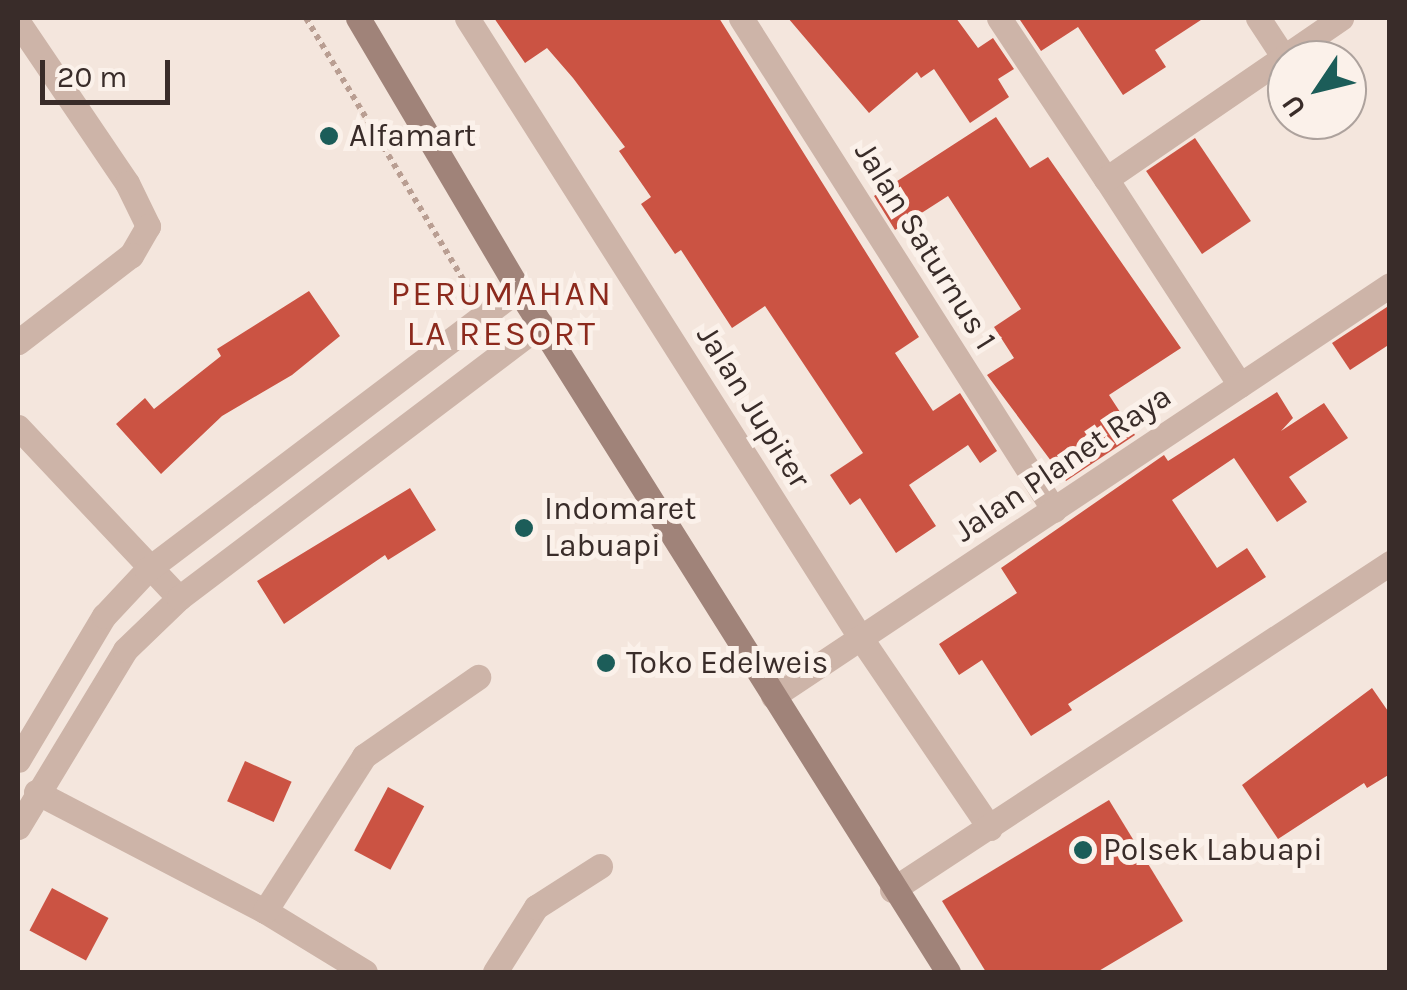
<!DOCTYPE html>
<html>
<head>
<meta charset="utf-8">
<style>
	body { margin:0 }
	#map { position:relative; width:1407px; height:990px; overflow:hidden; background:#f4e6dd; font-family:Karla,sans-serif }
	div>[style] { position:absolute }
	.building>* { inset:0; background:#cb5343; transform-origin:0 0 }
	.path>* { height:6px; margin-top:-3px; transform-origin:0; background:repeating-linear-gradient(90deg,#b99e92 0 5px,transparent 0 10px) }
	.street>* { height:25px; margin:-12.5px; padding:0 12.5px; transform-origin:12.5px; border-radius:12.5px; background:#cdb4a8 }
	.secondary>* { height:25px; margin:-12.5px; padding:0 12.5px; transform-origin:12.5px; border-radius:12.5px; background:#a08379 }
	.dots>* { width:28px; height:28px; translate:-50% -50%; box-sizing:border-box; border:5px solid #fbf1ea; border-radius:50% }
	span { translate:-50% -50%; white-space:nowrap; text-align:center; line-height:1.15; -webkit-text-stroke:10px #fbf1ea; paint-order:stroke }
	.poi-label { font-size:32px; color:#392c29 }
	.left { translate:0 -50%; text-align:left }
	.street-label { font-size:32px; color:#392c29 }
	.neighbourhood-label { font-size:35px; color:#8c2a1d; letter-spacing:2.5px }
	.frame { position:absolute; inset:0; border:20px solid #392c29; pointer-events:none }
	.north { position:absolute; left:1267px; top:40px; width:100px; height:100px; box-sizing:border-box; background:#fbf1ea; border:2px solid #ada29d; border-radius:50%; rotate:235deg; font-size:28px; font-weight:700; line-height:40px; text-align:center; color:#392c29 }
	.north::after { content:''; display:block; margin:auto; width:35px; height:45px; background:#1c5d59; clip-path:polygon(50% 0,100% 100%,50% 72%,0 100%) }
	.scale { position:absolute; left:40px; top:60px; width:130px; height:45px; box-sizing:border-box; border:5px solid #392c29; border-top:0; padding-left:12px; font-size:30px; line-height:35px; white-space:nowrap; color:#392c29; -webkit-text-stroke:8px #fbf1ea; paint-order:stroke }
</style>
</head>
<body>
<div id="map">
	<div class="building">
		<div style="clip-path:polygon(494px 18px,719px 18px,919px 337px,895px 353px,933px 411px,960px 393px,997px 451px,980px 463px,968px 445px,909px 485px,936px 526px,896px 553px,860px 498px,850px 505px,830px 475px,863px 453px,765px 306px,732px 328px,681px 250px,675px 254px,641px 204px,651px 197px,619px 151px,625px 147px,573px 78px,547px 48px,525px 63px)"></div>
		<div style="clip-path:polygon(788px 18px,956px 18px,978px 48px,993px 38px,1014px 69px,998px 79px,1009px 97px,970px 123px,934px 69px,921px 78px,917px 72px,869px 113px)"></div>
		<div style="clip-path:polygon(1204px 18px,1155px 50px,1166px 67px,1123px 95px,1078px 27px,1041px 51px,1020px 20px)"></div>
		<div style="clip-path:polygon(996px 117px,1030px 168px,1048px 157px,1181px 348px,1109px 395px,1135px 435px,1066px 481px,987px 375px,1014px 358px,994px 327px,1021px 309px,948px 196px,895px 230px,874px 196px)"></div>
		<div style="left:1195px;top:138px;width:100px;height:59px;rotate:56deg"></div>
		<div style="clip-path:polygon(309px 291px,340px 336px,292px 375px,222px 416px,161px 474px,116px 424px,145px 398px,154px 409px,221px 356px,217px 349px)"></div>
		<div style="clip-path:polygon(1390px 305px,1390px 344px,1350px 370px,1332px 343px)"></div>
		<div style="clip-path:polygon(1277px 392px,1293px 418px,1281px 431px,1324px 403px,1348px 438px,1289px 477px,1307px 502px,1277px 522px,1234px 458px,1172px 500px,1217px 568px,1247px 548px,1266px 577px,1068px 704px,1072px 710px,1031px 736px,982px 660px,959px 675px,939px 644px,1017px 593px,1001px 568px,1164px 455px,1168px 461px)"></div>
		<div style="clip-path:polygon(410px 488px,436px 530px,388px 560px,385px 555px,284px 624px,257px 581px)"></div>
		<div style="clip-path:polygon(1372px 688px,1390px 714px,1390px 774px,1367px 788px,1364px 783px,1278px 839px,1242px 785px)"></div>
		<div style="left:245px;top:761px;width:51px;height:44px;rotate:24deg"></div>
		<div style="left:388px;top:787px;width:41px;height:72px;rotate:28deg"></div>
		<div style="clip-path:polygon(1109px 800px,1183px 921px,1097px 972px,986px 972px,942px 901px)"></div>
		<div style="left:52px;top:888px;width:64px;height:48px;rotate:28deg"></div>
	</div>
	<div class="path">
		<div style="left:306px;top:18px;width:315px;rotate:59deg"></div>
	</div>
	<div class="street">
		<div style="left:467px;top:18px;width:733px;rotate:57.59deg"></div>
		<div style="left:860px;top:637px;width:231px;rotate:55.8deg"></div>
		<div style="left:741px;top:18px;width:583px;rotate:57.54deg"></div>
		<div style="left:999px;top:18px;width:193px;rotate:56.4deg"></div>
		<div style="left:1258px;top:18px;width:45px;rotate:56.7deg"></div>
		<div style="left:18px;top:22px;width:194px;rotate:55.9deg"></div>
		<div style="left:127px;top:183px;width:48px;rotate:64deg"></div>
		<div style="left:148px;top:226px;width:34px;rotate:120deg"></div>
		<div style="left:131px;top:255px;width:143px;rotate:142.4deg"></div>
		<div style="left:1240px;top:385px;width:246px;rotate:-123deg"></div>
		<div style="left:1106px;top:179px;width:285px;rotate:-34.4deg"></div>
		<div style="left:18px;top:427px;width:235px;rotate:46.7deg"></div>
		<div style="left:773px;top:696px;width:741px;rotate:-33.67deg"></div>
		<div style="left:18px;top:760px;width:168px;rotate:-59.2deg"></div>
		<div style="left:104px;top:616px;width:63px;rotate:-46.9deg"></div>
		<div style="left:147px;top:570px;width:465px;rotate:-37.1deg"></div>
		<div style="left:36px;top:792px;width:258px;rotate:27.5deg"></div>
		<div style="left:265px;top:911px;width:117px;rotate:31.4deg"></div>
		<div style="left:18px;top:827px;width:207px;rotate:-58.8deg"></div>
		<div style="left:125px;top:650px;width:75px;rotate:-43.9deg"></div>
		<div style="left:179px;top:598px;width:454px;rotate:-37.1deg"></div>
		<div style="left:892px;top:890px;width:596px;rotate:-33.29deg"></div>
		<div style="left:265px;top:911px;width:184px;rotate:-57.4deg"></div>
		<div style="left:364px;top:756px;width:139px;rotate:-34.7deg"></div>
		<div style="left:495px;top:972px;width:77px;rotate:-57.8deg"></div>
		<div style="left:536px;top:907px;width:76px;rotate:-32.6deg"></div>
	</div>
	<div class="secondary">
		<div style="left:358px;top:18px;width:315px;rotate:59.4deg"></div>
		<div style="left:518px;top:289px;width:807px;rotate:57.81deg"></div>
	</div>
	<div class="dots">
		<div style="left:329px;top:136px;background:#1c5d59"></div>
		<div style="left:524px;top:528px;background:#1c5d59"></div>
		<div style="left:606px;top:663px;background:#1c5d59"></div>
		<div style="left:1083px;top:850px;background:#1c5d59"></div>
	</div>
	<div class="poi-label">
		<span class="left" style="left:349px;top:136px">Alfamart</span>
		<span class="left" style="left:544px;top:528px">Indomaret<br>Labuapi</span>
		<span class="left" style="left:626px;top:663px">Toko Edelweis</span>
		<span class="left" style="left:1103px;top:850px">Polsek Labuapi</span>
	</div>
	<div class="street-label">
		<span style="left:925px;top:246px;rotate:58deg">Jalan Saturnus 1</span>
		<span style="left:753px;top:407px;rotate:58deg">Jalan Jupiter</span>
		<span style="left:1063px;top:464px;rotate:-34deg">Jalan Planet Raya</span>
	</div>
	<div class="neighbourhood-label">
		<span style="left:502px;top:314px">PERUMAHAN<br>LA RESORT</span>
	</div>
	<div class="frame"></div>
	<div class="north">U</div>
	<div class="scale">20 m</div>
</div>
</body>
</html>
